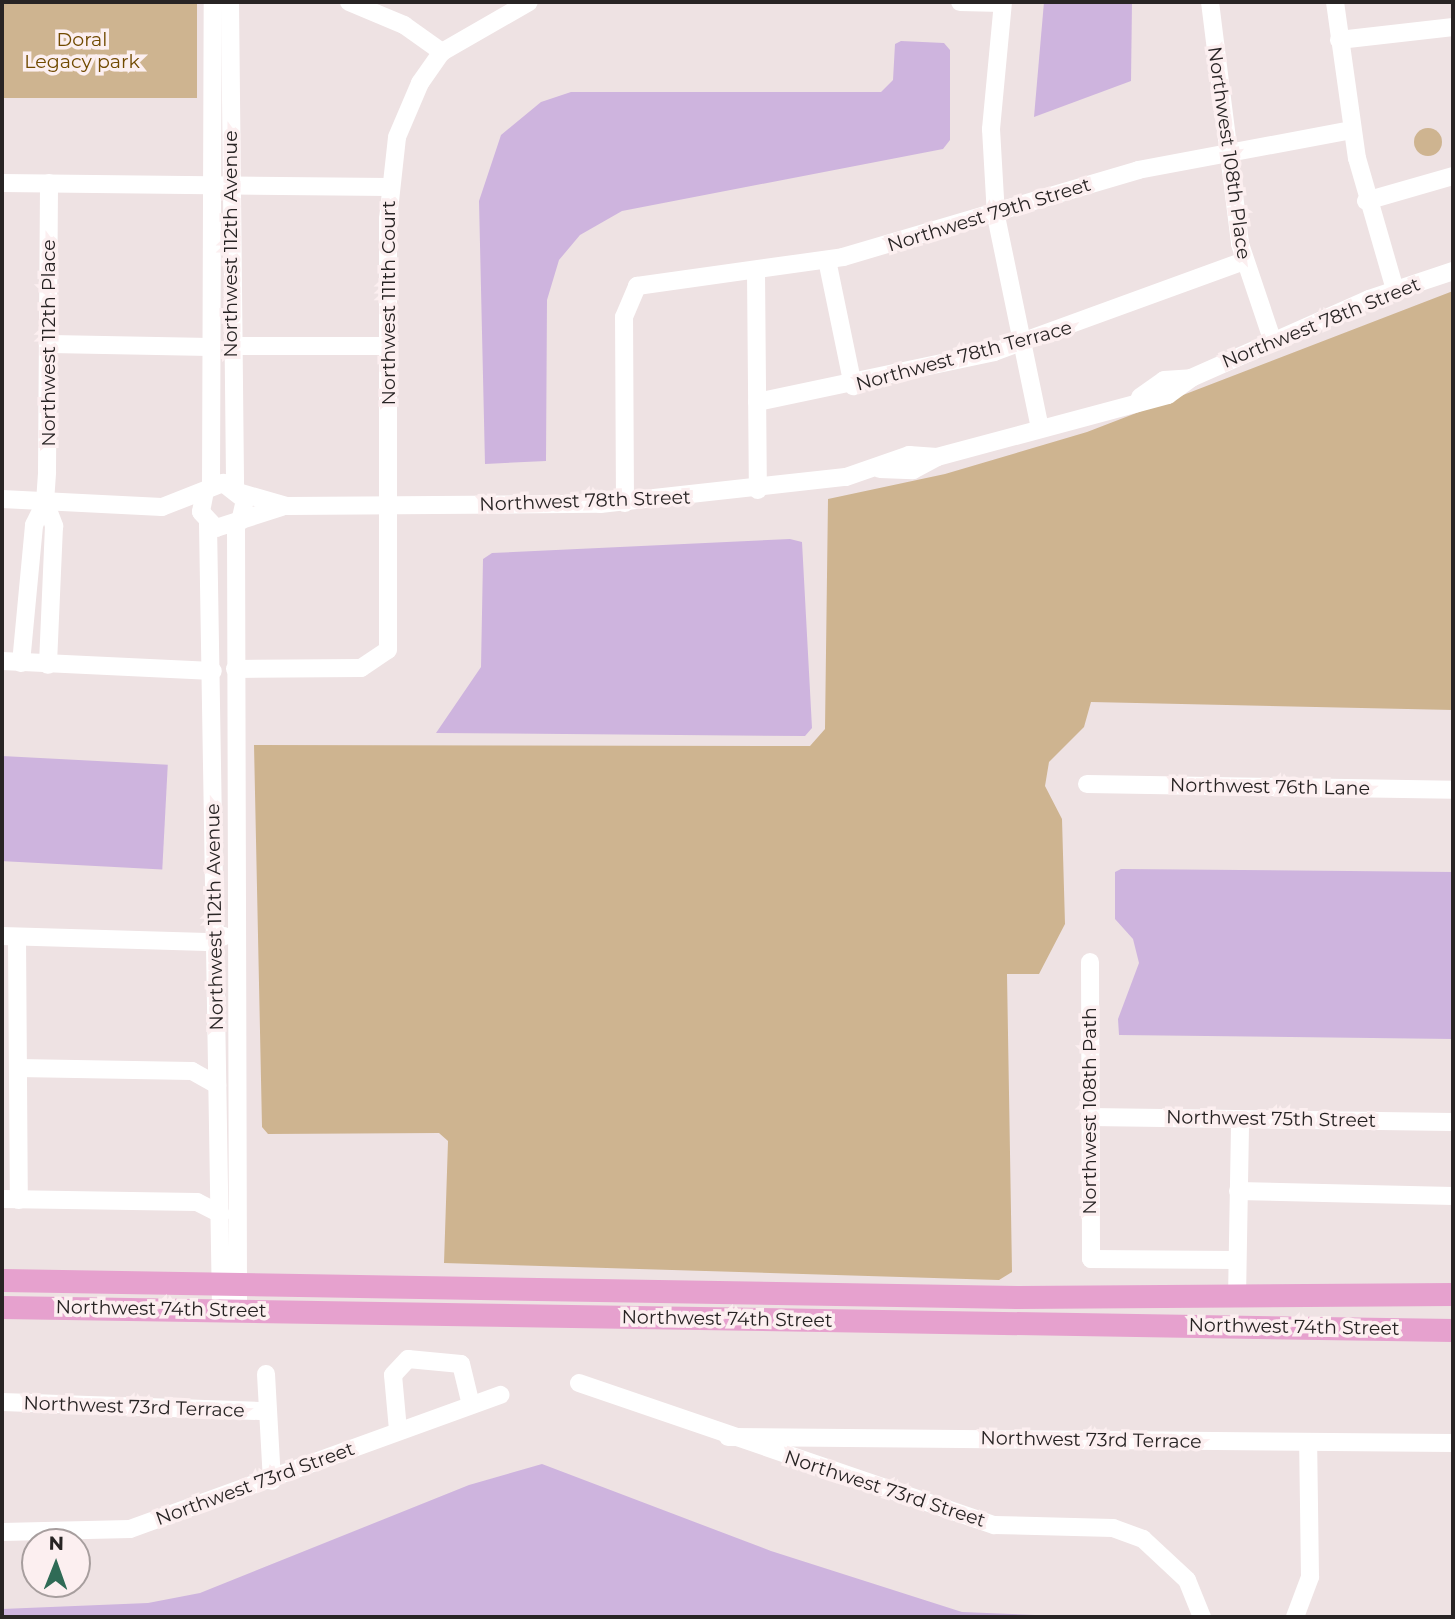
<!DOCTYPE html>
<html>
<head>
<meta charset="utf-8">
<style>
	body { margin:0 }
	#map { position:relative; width:1455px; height:1619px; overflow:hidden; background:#eee2e3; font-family:Montserrat,sans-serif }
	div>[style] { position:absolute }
	.green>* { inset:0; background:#ceb490; transform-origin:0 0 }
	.round { border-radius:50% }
	.water>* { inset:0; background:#ceb4de; transform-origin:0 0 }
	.minor>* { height:18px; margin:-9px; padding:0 9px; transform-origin:9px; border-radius:9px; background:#fff }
	.major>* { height:23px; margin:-11.5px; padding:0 11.5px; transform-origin:11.5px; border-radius:11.5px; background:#e6a1ce }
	span { translate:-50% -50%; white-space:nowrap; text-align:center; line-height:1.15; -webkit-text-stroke:7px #fceff0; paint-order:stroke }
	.park-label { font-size:19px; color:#714a00 }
	.street-label { font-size:19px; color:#282424 }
	.frame { position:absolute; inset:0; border:4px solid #282424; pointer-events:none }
	.north { position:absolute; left:21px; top:1528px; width:70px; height:70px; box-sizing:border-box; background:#fceff0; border:2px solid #a79e9e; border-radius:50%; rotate:1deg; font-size:19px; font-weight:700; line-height:28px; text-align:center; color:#282424 }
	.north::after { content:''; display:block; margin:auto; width:24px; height:32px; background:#2f6b56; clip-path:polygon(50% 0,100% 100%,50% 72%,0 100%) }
</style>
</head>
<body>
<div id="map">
	<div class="green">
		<div style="left:2px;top:2px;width:195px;height:96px"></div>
		<div class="round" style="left:1414px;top:128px;width:28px;height:28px"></div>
		<div style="clip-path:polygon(1453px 291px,1453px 710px,1091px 702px,1084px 727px,1049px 762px,1045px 786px,1062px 819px,1065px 924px,1039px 974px,1007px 974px,1012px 1272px,999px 1280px,444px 1263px,448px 1141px,439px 1133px,268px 1134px,262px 1127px,254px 745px,810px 746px,825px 729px,828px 499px,945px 474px,1087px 432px)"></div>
	</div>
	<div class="water">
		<div style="clip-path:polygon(1044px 2px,1132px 2px,1131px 81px,1034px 117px)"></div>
		<div style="clip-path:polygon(901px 41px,944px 43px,950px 50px,950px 140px,943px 149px,622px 211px,580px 235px,559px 260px,547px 300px,546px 461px,485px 464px,479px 201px,501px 135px,541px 102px,571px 92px,881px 92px,893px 80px,895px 44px)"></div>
		<div style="clip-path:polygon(790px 539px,802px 542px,812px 728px,805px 736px,436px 733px,481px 667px,483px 559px,492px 553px)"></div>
		<div style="left:2px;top:756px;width:166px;height:105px;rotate:3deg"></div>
		<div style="clip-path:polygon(1121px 869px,1453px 872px,1453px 1039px,1119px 1035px,1118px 1019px,1139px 963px,1133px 939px,1115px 919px,1115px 872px)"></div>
		<div style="clip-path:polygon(542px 1464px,771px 1551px,962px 1612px,1087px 1617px,2px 1617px,2px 1609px,148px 1603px,200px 1593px,469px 1485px)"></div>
	</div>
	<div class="minor">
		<div style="left:230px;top:2px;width:485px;rotate:89.4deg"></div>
		<div style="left:349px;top:2px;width:60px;rotate:22.7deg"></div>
		<div style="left:404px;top:25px;width:47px;rotate:35.4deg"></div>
		<div style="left:960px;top:2px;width:42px;rotate:1.4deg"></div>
		<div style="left:1003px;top:2px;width:128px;rotate:95.4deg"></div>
		<div style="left:991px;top:129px;width:87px;rotate:86.7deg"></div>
		<div style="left:996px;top:216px;width:217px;rotate:78.3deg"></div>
		<div style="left:1210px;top:2px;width:244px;rotate:82.9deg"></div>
		<div style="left:1240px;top:244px;width:103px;rotate:71.4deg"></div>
		<div style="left:1335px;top:2px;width:158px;rotate:82deg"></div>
		<div style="left:1357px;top:158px;width:137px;rotate:73.9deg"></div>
		<div style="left:1339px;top:40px;width:115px;rotate:-6.5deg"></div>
		<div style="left:2px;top:183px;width:387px;rotate:0.6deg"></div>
		<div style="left:1366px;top:201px;width:91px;rotate:-16deg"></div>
		<div style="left:827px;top:260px;width:129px;rotate:78.3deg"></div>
		<div style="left:756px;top:272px;width:218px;rotate:89.5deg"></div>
		<div style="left:51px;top:344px;width:159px;rotate:1.1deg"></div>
		<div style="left:231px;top:346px;width:157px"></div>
		<div style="left:1140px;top:397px;width:29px;rotate:-35deg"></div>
		<div style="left:1164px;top:380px;width:27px;rotate:-4deg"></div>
		<div style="left:757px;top:402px;width:242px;rotate:-11.9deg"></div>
		<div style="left:994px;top:352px;width:266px;rotate:-20deg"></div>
		<div style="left:880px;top:469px;width:33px;rotate:2deg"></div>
		<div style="left:913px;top:470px;width:27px;rotate:-28deg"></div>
		<div style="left:211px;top:487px;width:485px;rotate:-89.8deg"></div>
		<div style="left:205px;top:491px;width:21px;rotate:101deg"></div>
		<div style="left:201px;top:512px;width:22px;rotate:47deg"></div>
		<div style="left:216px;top:528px;width:69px;rotate:-17.7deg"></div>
		<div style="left:241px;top:493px;width:48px;rotate:15.8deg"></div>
		<div style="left:287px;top:506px;width:313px;rotate:-0.4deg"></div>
		<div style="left:600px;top:504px;width:247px;rotate:-6.3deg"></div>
		<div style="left:846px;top:477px;width:67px;rotate:-19.2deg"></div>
		<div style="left:909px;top:455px;width:28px;rotate:4deg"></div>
		<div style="left:937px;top:457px;width:239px;rotate:-15deg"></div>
		<div style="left:1168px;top:395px;width:29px;rotate:-36deg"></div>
		<div style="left:1191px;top:378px;width:195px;rotate:-23.9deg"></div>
		<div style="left:1369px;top:299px;width:89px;rotate:-18.4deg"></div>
		<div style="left:2px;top:499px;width:160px;rotate:2.9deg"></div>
		<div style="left:162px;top:507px;width:66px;rotate:-21.5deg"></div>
		<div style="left:223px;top:483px;width:28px;rotate:38deg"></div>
		<div style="left:245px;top:500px;width:22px;rotate:103deg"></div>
		<div style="left:45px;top:502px;width:26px;rotate:69deg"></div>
		<div style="left:54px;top:526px;width:139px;rotate:92.5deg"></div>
		<div style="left:625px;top:503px;width:186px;rotate:-90.3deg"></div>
		<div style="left:624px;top:317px;width:34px;rotate:-67deg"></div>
		<div style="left:637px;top:286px;width:208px;rotate:-8deg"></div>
		<div style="left:843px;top:257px;width:308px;rotate:-16.4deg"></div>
		<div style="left:1138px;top:170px;width:218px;rotate:-10.6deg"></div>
		<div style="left:208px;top:524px;width:786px;rotate:89.05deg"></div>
		<div style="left:236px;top:525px;width:786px;rotate:89.85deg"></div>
		<div style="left:2px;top:661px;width:211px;rotate:2.7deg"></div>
		<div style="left:21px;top:663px;width:139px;rotate:-84.6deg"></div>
		<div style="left:34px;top:525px;width:25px;rotate:-64deg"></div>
		<div style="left:45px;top:502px;width:30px;rotate:-86deg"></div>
		<div style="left:47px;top:472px;width:289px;rotate:-89.6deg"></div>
		<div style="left:235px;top:669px;width:126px;rotate:-0.5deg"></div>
		<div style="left:361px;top:668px;width:32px;rotate:-34deg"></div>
		<div style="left:388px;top:650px;width:431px;rotate:-90deg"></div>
		<div style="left:388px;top:219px;width:82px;rotate:-83.7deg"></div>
		<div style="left:397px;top:137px;width:59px;rotate:-66.9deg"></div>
		<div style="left:420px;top:83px;width:38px;rotate:-55deg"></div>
		<div style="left:442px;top:52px;width:100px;rotate:-29.9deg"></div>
		<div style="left:1087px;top:784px;width:366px;rotate:0.9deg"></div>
		<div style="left:2px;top:936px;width:205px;rotate:1.7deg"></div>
		<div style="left:207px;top:942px;width:18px;rotate:-19deg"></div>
		<div style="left:17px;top:937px;width:263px;rotate:89.6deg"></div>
		<div style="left:1090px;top:962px;width:297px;rotate:89.8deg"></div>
		<div style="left:1091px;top:1259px;width:146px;rotate:0.4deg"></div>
		<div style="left:18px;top:1068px;width:174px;rotate:1deg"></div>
		<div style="left:192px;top:1071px;width:29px;rotate:29deg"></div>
		<div style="left:1090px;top:1117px;width:363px;rotate:0.8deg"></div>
		<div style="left:1238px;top:1191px;width:215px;rotate:1.3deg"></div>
		<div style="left:2px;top:1199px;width:195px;rotate:0.9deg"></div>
		<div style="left:197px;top:1202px;width:27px;rotate:27deg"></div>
		<div style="left:1237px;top:1298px;width:179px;rotate:-89deg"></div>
		<div style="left:266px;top:1374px;width:107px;rotate:86.8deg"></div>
		<div style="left:579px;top:1383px;width:439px;rotate:18.9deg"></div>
		<div style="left:994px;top:1525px;width:119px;rotate:1.4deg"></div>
		<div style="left:1113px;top:1528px;width:32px;rotate:20deg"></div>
		<div style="left:1143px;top:1539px;width:60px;rotate:43deg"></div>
		<div style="left:1187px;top:1580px;width:40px;rotate:68deg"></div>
		<div style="left:2px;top:1402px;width:264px;rotate:2deg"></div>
		<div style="left:398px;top:1430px;width:55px;rotate:-95.2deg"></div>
		<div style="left:393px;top:1375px;width:22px;rotate:-47deg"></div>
		<div style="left:408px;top:1359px;width:53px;rotate:5.4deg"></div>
		<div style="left:461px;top:1364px;width:42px;rotate:76.3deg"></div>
		<div style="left:728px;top:1437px;width:725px;rotate:0.47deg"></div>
		<div style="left:2px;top:1532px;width:128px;rotate:-1.3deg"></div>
		<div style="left:130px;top:1529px;width:394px;rotate:-19.9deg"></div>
		<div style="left:1295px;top:1617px;width:43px;rotate:-69.4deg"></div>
		<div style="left:1310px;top:1577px;width:135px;rotate:-90.8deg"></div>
	</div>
	<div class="major">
		<div style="left:2px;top:1280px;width:1015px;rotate:0.96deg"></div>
		<div style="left:1017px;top:1297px;width:436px;rotate:-0.4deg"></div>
		<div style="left:2px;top:1307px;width:1451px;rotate:0.91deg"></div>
	</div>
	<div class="park-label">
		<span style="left:82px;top:51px">Doral<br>Legacy park</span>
	</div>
	<div class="street-label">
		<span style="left:1229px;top:153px;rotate:82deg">Northwest 108th Place</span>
		<span style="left:989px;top:215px;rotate:-17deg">Northwest 79th Street</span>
		<span style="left:231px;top:244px;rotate:-90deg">Northwest 112th Avenue</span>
		<span style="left:389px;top:303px;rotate:-90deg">Northwest 111th Court</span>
		<span style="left:1321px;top:323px;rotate:-22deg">Northwest 78th Street</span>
		<span style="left:49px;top:343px;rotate:-90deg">Northwest 112th Place</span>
		<span style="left:964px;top:356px;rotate:-15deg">Northwest 78th Terrace</span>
		<span style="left:585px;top:501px;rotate:-2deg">Northwest 78th Street</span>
		<span style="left:1270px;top:787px;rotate:1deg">Northwest 76th Lane</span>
		<span style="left:215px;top:917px;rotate:-91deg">Northwest 112th Avenue</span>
		<span style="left:1090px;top:1111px;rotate:-90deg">Northwest 108th Path</span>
		<span style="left:1271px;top:1119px;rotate:1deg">Northwest 75th Street</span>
		<span style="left:161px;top:1309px;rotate:1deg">Northwest 74th Street</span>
		<span style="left:727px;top:1319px;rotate:1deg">Northwest 74th Street</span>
		<span style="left:1294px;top:1327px;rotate:1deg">Northwest 74th Street</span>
		<span style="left:134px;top:1407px;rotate:2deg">Northwest 73rd Terrace</span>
		<span style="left:1091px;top:1440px;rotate:1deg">Northwest 73rd Terrace</span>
		<span style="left:255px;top:1484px;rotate:-20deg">Northwest 73rd Street</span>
		<span style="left:885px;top:1489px;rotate:18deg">Northwest 73rd Street</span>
	</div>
	<div class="frame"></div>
	<div class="north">N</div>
</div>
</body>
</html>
